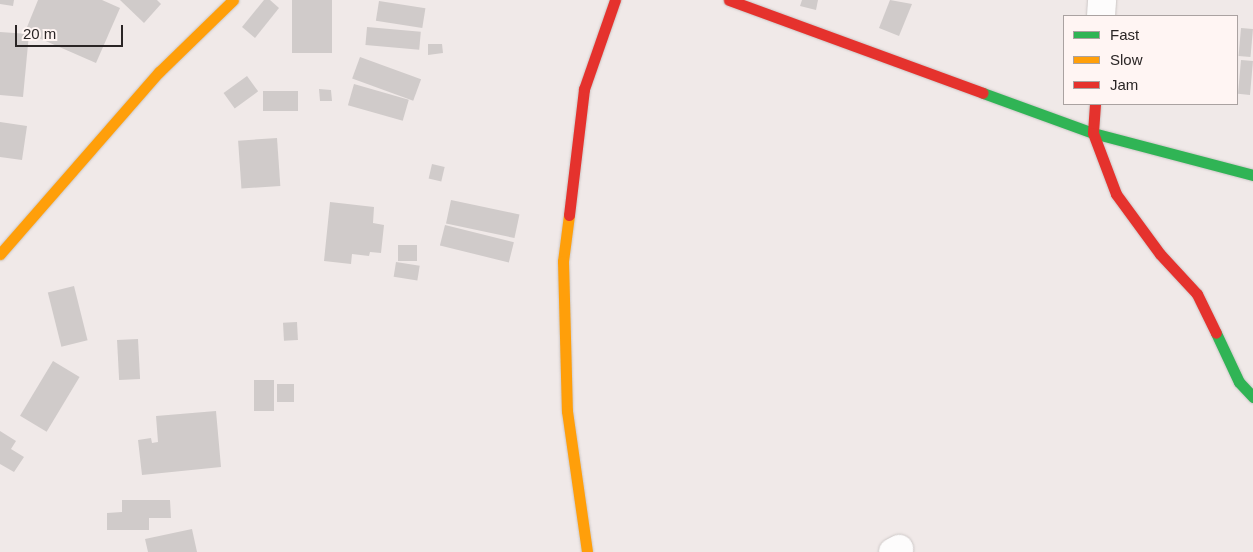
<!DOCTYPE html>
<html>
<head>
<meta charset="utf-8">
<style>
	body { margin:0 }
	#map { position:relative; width:1253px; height:552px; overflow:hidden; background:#f0e9e8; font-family:Arial,sans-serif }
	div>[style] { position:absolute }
	.building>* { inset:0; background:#d0cbca; transform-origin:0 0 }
	.roads { filter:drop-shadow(0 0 1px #ccc7c6) drop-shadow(0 0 1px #ccc7c6) }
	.street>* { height:28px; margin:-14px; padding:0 14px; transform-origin:14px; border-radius:14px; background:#fdfcfc }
	.fast>* { height:11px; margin:-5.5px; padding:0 5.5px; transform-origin:5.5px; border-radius:5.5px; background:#30b455 }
	.slow>* { height:11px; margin:-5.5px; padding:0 5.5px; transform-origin:5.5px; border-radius:5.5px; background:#ff9f0a }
	.jam>* { height:11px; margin:-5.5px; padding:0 5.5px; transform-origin:5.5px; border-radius:5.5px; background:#e5322d }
	span { translate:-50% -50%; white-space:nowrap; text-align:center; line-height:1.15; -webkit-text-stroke:4px #fff5f3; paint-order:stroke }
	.legend { position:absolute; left:1063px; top:15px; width:175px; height:90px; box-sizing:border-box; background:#fff5f3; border:1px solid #aaa2a1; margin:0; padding:6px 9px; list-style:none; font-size:15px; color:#2a2525 }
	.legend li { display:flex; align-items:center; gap:10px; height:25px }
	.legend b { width:25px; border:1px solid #aaa2a1 }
	.scale { position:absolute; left:15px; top:25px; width:108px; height:22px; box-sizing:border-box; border:2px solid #2a2525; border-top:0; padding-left:6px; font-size:15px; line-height:18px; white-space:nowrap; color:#2a2525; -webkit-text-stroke:4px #fff5f3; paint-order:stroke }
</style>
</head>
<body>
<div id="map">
	<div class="building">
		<div style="clip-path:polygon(0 0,14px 0,13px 6px,0 4px)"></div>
		<div style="clip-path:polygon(38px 0,102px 0,120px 8px,96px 63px,25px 32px)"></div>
		<div style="clip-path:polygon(120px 0,157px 0,161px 4px,144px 23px)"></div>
		<div style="clip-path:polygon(264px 0,270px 0,279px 8px,255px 38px,242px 27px)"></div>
		<div style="left:292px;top:0;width:40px;height:53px"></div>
		<div style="clip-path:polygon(802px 0,818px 0,816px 10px,800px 6px)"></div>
		<div style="clip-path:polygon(890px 0,912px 4px,899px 36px,879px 28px)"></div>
		<div style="left:379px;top:1px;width:47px;height:20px;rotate:9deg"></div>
		<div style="left:367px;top:27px;width:54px;height:18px;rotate:5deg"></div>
		<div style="left:1241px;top:28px;width:12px;height:28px;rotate:5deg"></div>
		<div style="clip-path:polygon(0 32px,29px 34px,23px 97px,0 95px)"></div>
		<div style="clip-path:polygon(428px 44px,442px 44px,443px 53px,428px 55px)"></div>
		<div style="left:360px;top:57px;width:65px;height:23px;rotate:20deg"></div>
		<div style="left:1241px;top:60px;width:12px;height:34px;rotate:5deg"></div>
		<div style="left:247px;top:76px;width:19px;height:29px;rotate:54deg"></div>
		<div style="left:354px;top:84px;width:57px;height:22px;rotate:16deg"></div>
		<div style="clip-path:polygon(319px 89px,331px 90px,332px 101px,320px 101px)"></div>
		<div style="left:263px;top:91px;width:35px;height:20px"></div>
		<div style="clip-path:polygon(0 122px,27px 126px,22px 160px,0 157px)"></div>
		<div style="left:277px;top:138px;width:48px;height:39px;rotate:86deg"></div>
		<div style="left:432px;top:164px;width:13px;height:15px;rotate:13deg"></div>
		<div style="left:451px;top:200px;width:70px;height:24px;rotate:12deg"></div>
		<div style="clip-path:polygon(330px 202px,374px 207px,373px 223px,384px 225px,381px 253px,370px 252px,369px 256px,352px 254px,351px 264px,324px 261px)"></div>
		<div style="left:445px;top:225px;width:71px;height:21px;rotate:14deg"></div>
		<div style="left:398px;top:245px;width:19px;height:16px"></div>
		<div style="left:396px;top:262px;width:24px;height:15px;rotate:9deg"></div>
		<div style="left:74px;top:286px;width:56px;height:27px;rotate:76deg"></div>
		<div style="left:297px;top:322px;width:18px;height:14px;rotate:87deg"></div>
		<div style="left:138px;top:339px;width:40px;height:21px;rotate:87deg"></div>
		<div style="left:53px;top:361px;width:31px;height:64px;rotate:31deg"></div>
		<div style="left:254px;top:380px;width:20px;height:31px"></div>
		<div style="left:277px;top:384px;width:17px;height:18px"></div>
		<div style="clip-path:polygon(216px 411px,221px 467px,142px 475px,138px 440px,151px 438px,152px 443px,158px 442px,156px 416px)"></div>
		<div style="clip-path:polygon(0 431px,16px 441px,11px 449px,24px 457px,14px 472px,0 464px)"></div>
		<div style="clip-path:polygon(122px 500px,170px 500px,171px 518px,149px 518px,149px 530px,107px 530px,107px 513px,122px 512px)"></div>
		<div style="clip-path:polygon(192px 529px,197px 552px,148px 552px,145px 539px)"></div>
	</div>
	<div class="roads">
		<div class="street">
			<div style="left:1101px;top:16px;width:16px;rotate:-86deg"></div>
			<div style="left:893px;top:552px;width:7px;rotate:-27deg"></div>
		</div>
		<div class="fast">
			<div style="left:983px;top:93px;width:117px;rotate:20deg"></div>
			<div style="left:1093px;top:133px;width:165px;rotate:14.7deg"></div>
			<div style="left:1216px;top:333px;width:54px;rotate:64.9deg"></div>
			<div style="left:1239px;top:382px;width:21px;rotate:47deg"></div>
		</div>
		<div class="slow">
			<div style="left:569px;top:215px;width:46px;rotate:97.4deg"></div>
			<div style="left:563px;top:261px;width:150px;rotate:88.5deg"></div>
			<div style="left:567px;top:411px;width:142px;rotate:81.9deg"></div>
			<div style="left:0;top:254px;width:242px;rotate:-48.9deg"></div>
			<div style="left:159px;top:72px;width:103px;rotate:-44.2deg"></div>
		</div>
		<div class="jam">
			<div style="left:729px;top:0;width:270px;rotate:20.1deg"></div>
			<div style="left:1095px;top:104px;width:29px;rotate:94deg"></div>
			<div style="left:1093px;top:133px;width:65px;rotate:69.3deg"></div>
			<div style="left:1116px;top:194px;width:74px;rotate:53.7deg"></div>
			<div style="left:1160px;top:254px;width:54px;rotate:47.2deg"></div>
			<div style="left:1197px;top:294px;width:43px;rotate:64deg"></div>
			<div style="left:569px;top:215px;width:127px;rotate:-83.2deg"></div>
			<div style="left:584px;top:89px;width:94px;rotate:-70.8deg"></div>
		</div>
	</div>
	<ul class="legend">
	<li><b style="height:6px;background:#30b455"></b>Fast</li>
	<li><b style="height:6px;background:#ff9f0a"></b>Slow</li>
	<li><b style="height:6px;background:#e5322d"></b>Jam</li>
	</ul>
	<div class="scale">20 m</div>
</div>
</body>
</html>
